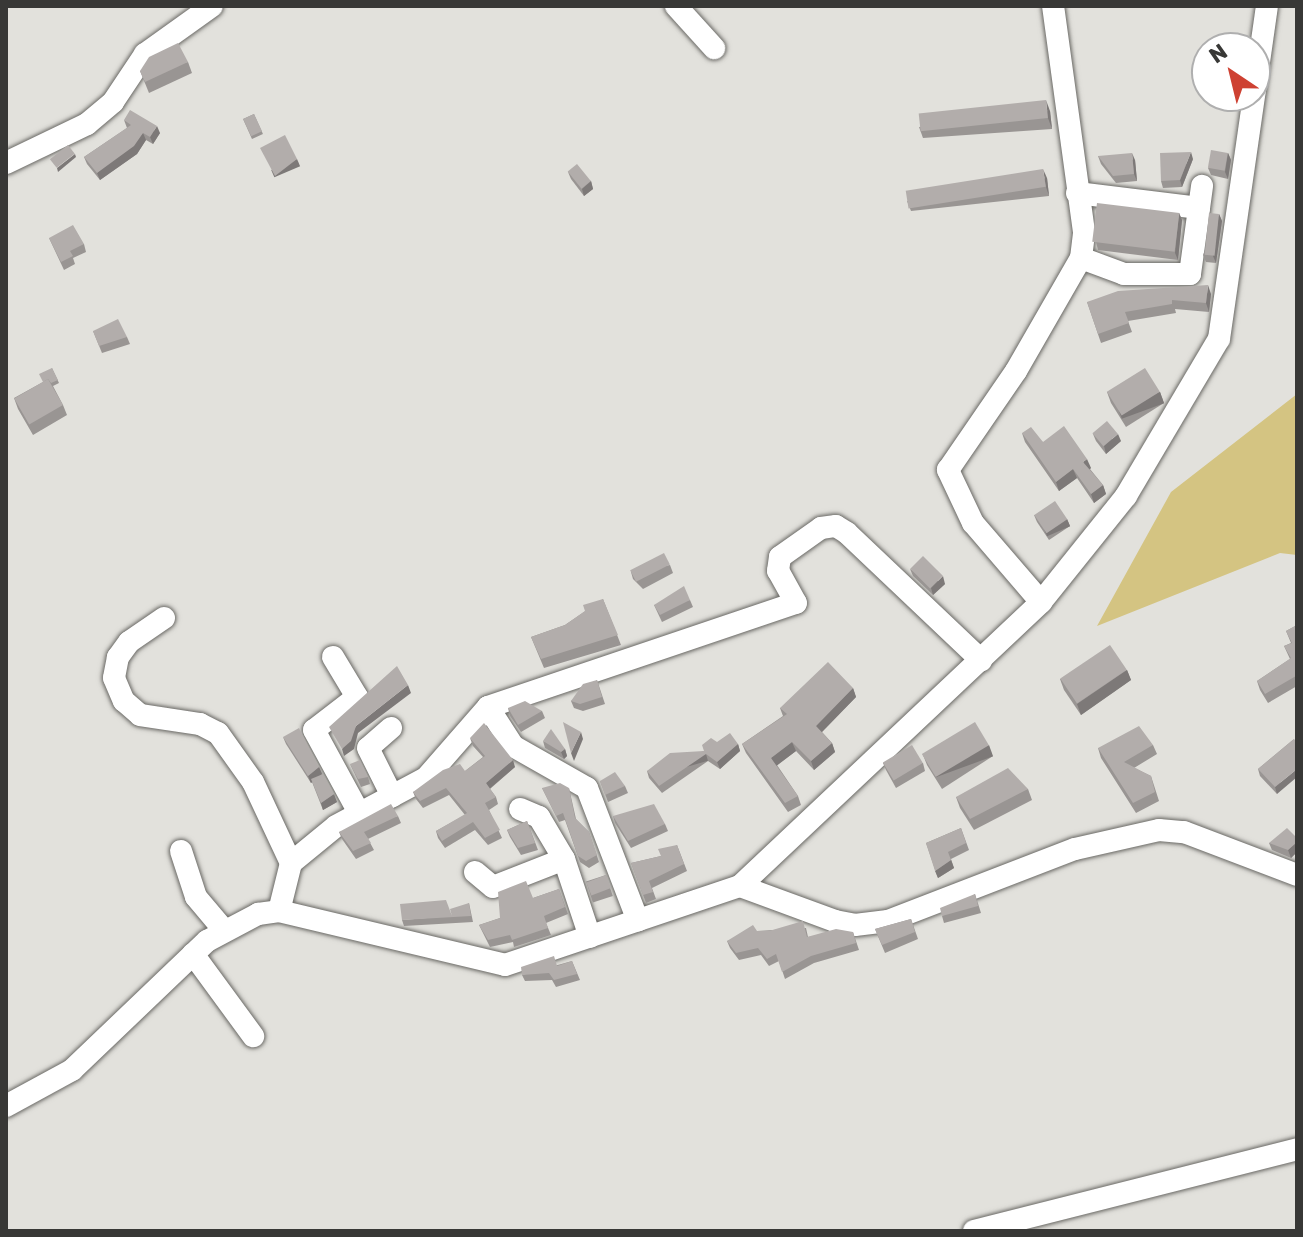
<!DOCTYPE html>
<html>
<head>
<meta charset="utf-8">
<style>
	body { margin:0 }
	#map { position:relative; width:1303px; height:1237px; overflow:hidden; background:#e2e1dc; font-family:Rubik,sans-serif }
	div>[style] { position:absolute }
	.green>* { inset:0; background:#d4c482 }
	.roads { filter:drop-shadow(0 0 2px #696864) drop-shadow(0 0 2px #696864) }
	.minor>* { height:22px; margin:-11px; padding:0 11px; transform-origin:11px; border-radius:11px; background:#fff }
	.wall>* { inset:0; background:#999593; transform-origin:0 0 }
	.shaded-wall>* { inset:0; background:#7d7978; transform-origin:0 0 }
	.building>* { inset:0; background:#b2adab; transform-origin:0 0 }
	span { translate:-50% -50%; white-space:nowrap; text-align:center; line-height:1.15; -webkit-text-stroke:8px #fff; paint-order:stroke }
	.frame { position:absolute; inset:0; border:8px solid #383836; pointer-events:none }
	.north { position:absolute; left:1191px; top:32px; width:80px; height:80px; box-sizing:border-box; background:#fff; border:2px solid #afafaf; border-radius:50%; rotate:325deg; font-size:22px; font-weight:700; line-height:32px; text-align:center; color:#383836 }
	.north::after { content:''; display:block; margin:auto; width:28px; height:36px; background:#ce4132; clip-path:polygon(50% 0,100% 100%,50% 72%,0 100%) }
</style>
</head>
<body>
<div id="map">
	<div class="green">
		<div style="clip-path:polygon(1297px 394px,1297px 555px,1280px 553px,1097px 626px,1171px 492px)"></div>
	</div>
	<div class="roads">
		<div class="minor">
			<div style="left:676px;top:6px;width:57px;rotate:47.9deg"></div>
			<div style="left:1255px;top:90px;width:85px;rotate:-81.9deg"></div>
			<div style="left:6px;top:163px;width:90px;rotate:-25.7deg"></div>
			<div style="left:87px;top:124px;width:34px;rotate:-40deg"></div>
			<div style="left:113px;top:102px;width:58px;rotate:-56.3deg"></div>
			<div style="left:145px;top:54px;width:82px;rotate:-35.6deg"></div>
			<div style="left:1077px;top:193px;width:123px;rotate:7deg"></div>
			<div style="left:1081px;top:258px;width:46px;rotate:20.4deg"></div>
			<div style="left:1124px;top:274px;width:66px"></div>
			<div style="left:1190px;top:274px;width:89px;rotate:-82.2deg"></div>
			<div style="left:1041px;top:602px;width:104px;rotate:-130.7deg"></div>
			<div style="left:973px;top:523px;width:59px;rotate:-115.3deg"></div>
			<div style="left:948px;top:470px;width:120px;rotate:-55.5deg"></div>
			<div style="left:1016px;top:371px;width:130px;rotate:-60.1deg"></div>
			<div style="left:1081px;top:258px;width:26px;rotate:-83deg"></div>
			<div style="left:1084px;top:232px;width:228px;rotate:-97.8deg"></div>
			<div style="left:164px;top:618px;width:42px;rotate:145.6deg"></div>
			<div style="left:129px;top:642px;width:19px;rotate:126deg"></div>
			<div style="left:118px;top:657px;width:21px;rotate:101deg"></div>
			<div style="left:114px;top:678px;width:25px;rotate:67deg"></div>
			<div style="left:124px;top:701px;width:21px;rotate:41deg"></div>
			<div style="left:140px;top:715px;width:61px;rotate:8.5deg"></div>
			<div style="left:200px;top:724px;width:20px;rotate:27deg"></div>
			<div style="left:218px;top:733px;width:60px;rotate:54.5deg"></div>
			<div style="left:253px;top:782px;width:89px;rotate:64.9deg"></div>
			<div style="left:291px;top:863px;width:49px;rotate:104deg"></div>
			<div style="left:333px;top:657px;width:47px;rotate:59deg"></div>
			<div style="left:357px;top:697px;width:54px;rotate:142.5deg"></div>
			<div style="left:314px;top:730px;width:94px;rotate:61.5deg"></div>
			<div style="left:488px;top:707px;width:46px;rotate:57.3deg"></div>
			<div style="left:513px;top:746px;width:85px;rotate:29.6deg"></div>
			<div style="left:587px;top:788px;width:142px;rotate:69deg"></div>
			<div style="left:391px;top:728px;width:30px;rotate:139deg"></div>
			<div style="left:368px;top:748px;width:54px;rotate:63.4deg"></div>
			<div style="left:520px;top:809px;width:21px;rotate:23deg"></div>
			<div style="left:539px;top:817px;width:49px;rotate:59.2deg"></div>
			<div style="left:564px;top:859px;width:82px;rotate:71.6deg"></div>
			<div style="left:181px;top:851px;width:48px;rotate:71.9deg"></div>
			<div style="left:196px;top:897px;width:42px;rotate:49.8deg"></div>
			<div style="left:291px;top:863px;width:58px;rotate:-39.4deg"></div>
			<div style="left:336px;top:826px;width:102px;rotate:-28.1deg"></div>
			<div style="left:426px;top:778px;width:94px;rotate:-48.9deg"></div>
			<div style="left:488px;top:707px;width:325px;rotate:-18.7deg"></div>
			<div style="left:796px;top:603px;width:37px;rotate:-119deg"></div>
			<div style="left:778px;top:571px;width:14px;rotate:-82deg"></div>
			<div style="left:780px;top:557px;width:50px;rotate:-35.3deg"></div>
			<div style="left:821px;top:528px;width:15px;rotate:-8deg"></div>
			<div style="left:836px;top:526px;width:13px;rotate:32deg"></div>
			<div style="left:847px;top:533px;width:185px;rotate:43.5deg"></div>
			<div style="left:475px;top:872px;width:23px;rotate:40deg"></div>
			<div style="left:493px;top:887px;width:76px;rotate:-21.5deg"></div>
			<div style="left:740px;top:886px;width:414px;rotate:-43.3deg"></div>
			<div style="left:1041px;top:602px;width:136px;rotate:-51.3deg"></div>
			<div style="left:1126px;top:496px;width:182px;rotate:-59.4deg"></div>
			<div style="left:1219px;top:339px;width:246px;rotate:-81.8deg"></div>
			<div style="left:193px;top:954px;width:102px;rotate:53.8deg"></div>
			<div style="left:6px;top:1106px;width:75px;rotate:-28.6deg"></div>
			<div style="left:72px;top:1070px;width:187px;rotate:-43.7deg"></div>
			<div style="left:207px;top:941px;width:58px;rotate:-27.9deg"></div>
			<div style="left:258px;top:914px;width:21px;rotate:-8deg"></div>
			<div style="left:279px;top:911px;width:232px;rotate:13.4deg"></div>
			<div style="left:505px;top:965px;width:248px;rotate:-18.6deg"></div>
			<div style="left:740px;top:886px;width:101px;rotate:20.2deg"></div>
			<div style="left:835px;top:921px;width:20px;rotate:11deg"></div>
			<div style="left:855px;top:925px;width:33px;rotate:-7deg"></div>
			<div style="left:888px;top:921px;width:200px;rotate:-21.1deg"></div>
			<div style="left:1075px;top:849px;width:86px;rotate:-12.7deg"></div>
			<div style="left:1159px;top:830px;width:25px;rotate:5deg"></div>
			<div style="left:1184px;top:832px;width:121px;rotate:20.8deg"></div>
			<div style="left:974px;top:1231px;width:333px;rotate:-14.2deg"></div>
		</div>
	</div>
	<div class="wall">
		<div style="clip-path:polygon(188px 62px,192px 73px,149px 93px,140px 71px)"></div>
		<div style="clip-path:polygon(1050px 111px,1052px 129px,923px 138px,919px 127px)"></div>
		<div style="left:254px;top:114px;width:22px;height:12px;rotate:66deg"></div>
		<div style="clip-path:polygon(124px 120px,160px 133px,153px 144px,146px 140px,137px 154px,100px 180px,87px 164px,84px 157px,127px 128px)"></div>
		<div style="clip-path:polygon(1228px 153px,1231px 160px,1228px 179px,1211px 175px,1208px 168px)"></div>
		<div style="clip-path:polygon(1098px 156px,1135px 160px,1137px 181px,1116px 183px,1101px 164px)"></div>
		<div style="clip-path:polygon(1193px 159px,1182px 187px,1163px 188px,1161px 181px)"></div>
		<div style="clip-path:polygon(568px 172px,591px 181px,593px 189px,584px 196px,571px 179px)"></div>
		<div style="clip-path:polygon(1047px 178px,1049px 196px,911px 211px,907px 201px)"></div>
		<div style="clip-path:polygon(1179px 213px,1182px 220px,1178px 260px,1098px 250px,1096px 242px)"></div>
		<div style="clip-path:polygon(1219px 214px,1222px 221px,1216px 263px,1206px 262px,1203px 255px)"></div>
		<div style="clip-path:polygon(49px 238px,84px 244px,86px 252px,73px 258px,75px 264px,64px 270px)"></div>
		<div style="clip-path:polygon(1211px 294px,1209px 312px,1175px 309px,1176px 313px,1128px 321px,1132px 332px,1101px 343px,1087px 302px)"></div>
		<div style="clip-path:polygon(93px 331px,127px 337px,130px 344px,102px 353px)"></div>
		<div style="clip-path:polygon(52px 368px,59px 383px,53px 386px,63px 405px,67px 415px,33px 435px,18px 409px,14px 398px,43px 382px)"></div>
		<div style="clip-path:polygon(1107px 392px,1160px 392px,1164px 403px,1126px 427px,1111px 403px)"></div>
		<div style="clip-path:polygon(1022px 433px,1043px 442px,1091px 468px,1090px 469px,1103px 485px,1106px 494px,1094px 503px,1077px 478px,1059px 491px,1025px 442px)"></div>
		<div style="clip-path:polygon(1093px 434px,1121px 441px,1106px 454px,1096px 441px)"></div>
		<div style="clip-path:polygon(1034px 515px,1067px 519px,1070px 526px,1049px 540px,1037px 522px)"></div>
		<div style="clip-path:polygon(670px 565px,673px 573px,643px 589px,633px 579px,631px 572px)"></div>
		<div style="clip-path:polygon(910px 569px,945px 584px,933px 595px,913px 576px)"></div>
		<div style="clip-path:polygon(603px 599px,621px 645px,544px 668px,531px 637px,565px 625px)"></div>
		<div style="clip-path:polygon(690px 600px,693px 607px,662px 622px,654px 605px)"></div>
		<div style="clip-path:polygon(1297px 625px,1297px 686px,1268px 703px,1260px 690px,1257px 681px,1290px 659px,1284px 646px,1291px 643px,1286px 631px)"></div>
		<div style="clip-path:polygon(1127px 670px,1131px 680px,1081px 715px,1064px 690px,1060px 679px)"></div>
		<div style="clip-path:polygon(597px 680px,605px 704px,583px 711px,574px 708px,571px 701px)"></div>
		<div style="clip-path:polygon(853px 688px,856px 697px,822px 732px,832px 743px,835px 752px,814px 770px,796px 751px,777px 765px,798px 796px,801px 805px,788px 812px,746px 753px,742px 744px,783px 716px,780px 708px)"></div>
		<div style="clip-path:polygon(508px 708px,542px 711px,545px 718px,521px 732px,510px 716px)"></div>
		<div style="clip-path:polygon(283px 737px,319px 767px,337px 802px,323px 810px,312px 782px,311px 783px,286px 744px)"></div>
		<div style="clip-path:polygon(470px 738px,515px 767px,490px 789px,496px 797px,498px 804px,489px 810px,502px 838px,488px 845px,475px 830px,445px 848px,438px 838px,436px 831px,465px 815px,449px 795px,423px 808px,416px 799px,413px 792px,465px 771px,483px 757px,473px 746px)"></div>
		<div style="clip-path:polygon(1294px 739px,1277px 794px,1260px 776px,1258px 769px)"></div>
		<div style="clip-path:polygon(543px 741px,565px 749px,567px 756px,564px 759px,545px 748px)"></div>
		<div style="clip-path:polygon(717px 742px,738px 744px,740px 751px,720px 769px,708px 761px,662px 793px,649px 778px,647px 771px,704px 751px)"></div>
		<div style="clip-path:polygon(1153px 745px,1157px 754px,1134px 768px,1151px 776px,1159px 801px,1136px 813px,1101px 758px,1098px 748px)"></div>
		<div style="clip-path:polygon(923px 755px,993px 756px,942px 789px,927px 765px)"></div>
		<div style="clip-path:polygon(883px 763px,923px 763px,925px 771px,896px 788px,886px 770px)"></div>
		<div style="clip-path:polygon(350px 764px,368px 777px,370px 784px,361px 787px)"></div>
		<div style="clip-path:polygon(600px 781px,625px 786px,628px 793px,608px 802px)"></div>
		<div style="clip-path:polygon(542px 788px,569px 788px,576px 819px,589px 832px,599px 862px,589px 868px,580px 862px,565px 820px,559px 822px)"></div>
		<div style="clip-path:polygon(1028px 789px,1032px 800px,974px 830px,960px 808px,956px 797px)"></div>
		<div style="clip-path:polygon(398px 816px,401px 823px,368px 839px,374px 850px,356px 859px,342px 839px,339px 832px)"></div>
		<div style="clip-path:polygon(613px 816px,665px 824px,668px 831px,631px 848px,615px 823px)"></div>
		<div style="clip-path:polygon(527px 821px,538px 850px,521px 855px,510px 837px,507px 830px)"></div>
		<div style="clip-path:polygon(961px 828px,969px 850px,951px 859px,954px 868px,938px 878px,926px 843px)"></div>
		<div style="clip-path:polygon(1297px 838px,1297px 852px,1291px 858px,1272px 850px,1269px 843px)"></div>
		<div style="clip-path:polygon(677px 845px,687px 871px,652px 888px,656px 899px,646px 903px,631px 863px,661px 856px)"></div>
		<div style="left:606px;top:875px;width:22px;height:21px;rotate:72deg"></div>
		<div style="clip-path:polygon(559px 889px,568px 914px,546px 923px,551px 935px,514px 947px,513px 942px,490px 947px,479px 925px,500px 918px,533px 898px)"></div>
		<div style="clip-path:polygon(975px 894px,981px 913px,944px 923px,942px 916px)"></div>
		<div style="clip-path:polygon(469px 903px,473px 922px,404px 926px,402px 920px,452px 916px)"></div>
		<div style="clip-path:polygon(911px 919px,918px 939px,885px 953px,875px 929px)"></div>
		<div style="clip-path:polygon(806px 928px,808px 937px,853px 932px,859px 950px,814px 963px,785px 979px,779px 961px,769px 966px,761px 955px,739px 960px,730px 948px,727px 941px,757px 931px)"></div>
		<div style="clip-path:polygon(572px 961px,580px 980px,556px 987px,552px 980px,525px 981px,522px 975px)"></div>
	</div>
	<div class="shaded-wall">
		<div style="clip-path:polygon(1046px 100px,1050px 111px,1052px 129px,1048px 118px)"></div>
		<div style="clip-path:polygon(157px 126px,160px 133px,153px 144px,150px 137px)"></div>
		<div style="clip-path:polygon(143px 133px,146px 140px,137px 154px,100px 180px,97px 173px)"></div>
		<div style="clip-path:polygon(1191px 152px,1193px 159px,1182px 187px,1180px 180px)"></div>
		<div style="clip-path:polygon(1132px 153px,1135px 160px,1137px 181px,1134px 174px)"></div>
		<div style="clip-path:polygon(1228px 153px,1231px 160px,1228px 179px,1225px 172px)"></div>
		<div style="clip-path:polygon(75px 154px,76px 157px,58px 172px,57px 168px)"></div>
		<div style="left:297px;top:159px;width:8px;height:28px;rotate:67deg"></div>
		<div style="clip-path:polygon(1043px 169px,1047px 178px,1049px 196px,1046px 187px)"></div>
		<div style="clip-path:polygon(591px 181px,593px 189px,584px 196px,582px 189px)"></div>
		<div style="clip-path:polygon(1179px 213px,1182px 220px,1178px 260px,1175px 253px)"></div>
		<div style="clip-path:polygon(1219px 214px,1222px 221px,1216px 263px,1213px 256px)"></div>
		<div style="clip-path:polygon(1208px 285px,1211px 294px,1209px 312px,1206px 303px)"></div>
		<div style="left:1160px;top:392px;width:12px;height:45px;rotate:70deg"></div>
		<div style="clip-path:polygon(1118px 434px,1121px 441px,1106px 454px,1104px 446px)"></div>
		<div style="clip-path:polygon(1087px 459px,1091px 468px,1087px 471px,1083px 462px)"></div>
		<div style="clip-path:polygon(1073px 469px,1077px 478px,1059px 491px,1056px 482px)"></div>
		<div style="clip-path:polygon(1103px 485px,1106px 494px,1094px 503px,1091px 494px)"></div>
		<div style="left:1067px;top:519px;width:8px;height:25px;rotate:67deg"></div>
		<div style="clip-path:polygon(943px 576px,945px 584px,933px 595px,931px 588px)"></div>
		<div style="clip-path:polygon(1127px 670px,1131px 680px,1081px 715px,1077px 704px)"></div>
		<div style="clip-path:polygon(408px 685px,411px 693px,358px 733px,354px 749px,344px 756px,342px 749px,356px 726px)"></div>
		<div style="clip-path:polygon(853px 688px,856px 697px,819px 735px,816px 726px)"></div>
		<div style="clip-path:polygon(581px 732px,583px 739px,574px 761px,571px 753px)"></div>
		<div style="clip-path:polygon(792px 742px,796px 751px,775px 767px,771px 758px)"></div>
		<div style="clip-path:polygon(832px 743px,835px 752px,814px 770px,811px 761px)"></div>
		<div style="clip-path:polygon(738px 744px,740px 751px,720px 769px,717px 762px)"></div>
		<div style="left:989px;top:745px;width:12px;height:61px;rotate:70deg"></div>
		<div style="clip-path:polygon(565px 749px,567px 756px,564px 759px,561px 752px)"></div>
		<div style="left:706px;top:754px;width:7px;height:57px;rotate:74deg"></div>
		<div style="clip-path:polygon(513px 760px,515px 767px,488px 790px,486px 783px)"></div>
		<div style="clip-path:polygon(319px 767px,322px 774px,311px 783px,308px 776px)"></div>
		<div style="clip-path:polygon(1297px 769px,1297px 777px,1277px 794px,1275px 787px)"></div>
		<div style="clip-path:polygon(334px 794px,337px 802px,323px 810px,321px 803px)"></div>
		<div style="clip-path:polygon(1297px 842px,1297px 852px,1291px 858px,1288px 850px)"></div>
		<div style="clip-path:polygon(951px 860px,954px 868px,938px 878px,935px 871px)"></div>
	</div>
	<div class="building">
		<div style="clip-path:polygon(178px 43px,188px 62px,145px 82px,140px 71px,149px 57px)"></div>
		<div style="left:1046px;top:100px;width:18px;height:128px;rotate:84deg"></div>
		<div style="clip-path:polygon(130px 110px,157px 126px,150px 137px,143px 133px,134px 146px,97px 173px,84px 157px,131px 125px,124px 120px)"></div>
		<div style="left:254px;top:114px;width:19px;height:12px;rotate:65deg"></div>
		<div style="clip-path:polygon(285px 135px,297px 159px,275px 176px,260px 148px)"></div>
		<div style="left:68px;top:145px;width:11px;height:23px;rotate:52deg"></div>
		<div style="left:1211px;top:150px;width:17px;height:18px;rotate:10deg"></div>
		<div style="clip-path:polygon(1191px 152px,1180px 180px,1161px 181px,1160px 153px)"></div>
		<div style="clip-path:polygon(1132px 153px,1134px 174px,1113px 176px,1098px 156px)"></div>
		<div style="left:577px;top:164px;width:22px;height:12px;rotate:51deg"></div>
		<div style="left:1043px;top:169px;width:18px;height:139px;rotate:81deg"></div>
		<div style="left:1097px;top:203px;width:83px;height:39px;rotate:7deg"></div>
		<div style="left:1209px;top:213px;width:10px;height:42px;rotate:6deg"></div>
		<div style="clip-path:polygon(73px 225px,84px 244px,70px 251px,73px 256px,61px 262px,49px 238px)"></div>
		<div style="clip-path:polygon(1208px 285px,1206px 303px,1172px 300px,1172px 304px,1125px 312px,1129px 323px,1098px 334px,1087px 302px,1118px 291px)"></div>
		<div style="clip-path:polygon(118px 319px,127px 337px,99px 346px,93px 331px)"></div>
		<div style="clip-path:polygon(52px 368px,58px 380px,51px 383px,48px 379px,43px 382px,39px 374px)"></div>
		<div style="left:1145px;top:368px;width:28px;height:45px;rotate:58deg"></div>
		<div style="left:48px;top:379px;width:30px;height:39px;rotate:60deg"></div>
		<div style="left:1107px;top:421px;width:17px;height:19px;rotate:50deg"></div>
		<div style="clip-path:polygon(1064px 426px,1087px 459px,1083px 462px,1103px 485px,1091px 494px,1073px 469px,1056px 482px,1022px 433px,1031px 427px,1043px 442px)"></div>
		<div style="left:1055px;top:501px;width:22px;height:25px;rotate:56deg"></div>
		<div style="left:664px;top:553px;width:13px;height:38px;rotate:63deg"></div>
		<div style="left:923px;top:556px;width:28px;height:18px;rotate:45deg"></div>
		<div style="clip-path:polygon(684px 586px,690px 600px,660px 615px,654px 605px)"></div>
		<div style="clip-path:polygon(603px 599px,618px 635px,541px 659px,531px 637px,565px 625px,585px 611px,583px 605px)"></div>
		<div style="clip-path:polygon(1297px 625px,1297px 678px,1296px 676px,1265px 694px,1257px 681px,1291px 658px,1284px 646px,1292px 643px,1286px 631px)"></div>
		<div style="left:1110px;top:645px;width:30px;height:60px;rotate:56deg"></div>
		<div style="clip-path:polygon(828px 662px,853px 688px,816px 726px,832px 743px,811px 761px,792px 742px,771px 758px,798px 796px,785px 803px,742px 744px,787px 714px,780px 708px)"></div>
		<div style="clip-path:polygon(397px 666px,408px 685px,356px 726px,351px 741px,342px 749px,329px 727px)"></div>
		<div style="clip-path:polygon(597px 680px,602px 697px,580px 704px,571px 701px,583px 684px)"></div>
		<div style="clip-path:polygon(525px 701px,542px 711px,518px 725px,508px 708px)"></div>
		<div style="clip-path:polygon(563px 722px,581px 732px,571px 753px)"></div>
		<div style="left:975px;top:722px;width:27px;height:62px;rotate:59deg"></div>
		<div style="clip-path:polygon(484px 723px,513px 760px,486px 783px,496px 797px,485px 803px,500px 830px,485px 838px,473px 822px,442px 841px,436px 831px,467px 813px,446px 788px,420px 801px,413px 792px,443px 770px,460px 764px,465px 771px,485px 756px,470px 738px)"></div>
		<div style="clip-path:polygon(1139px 726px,1153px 745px,1124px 762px,1151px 776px,1155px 792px,1133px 803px,1098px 748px)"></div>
		<div style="clip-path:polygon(299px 728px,319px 767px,308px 776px,283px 737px)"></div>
		<div style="clip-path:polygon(551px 729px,565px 749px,561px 752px,543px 741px)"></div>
		<div style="clip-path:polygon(730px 733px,738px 744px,717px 762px,706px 754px,659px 786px,647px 771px,670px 753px,704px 751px,702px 745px,711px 738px,717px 742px)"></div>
		<div style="clip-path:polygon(1294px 739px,1297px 742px,1297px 769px,1275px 787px,1258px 769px)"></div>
		<div style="left:912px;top:745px;width:21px;height:34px;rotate:59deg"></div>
		<div style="clip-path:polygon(360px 760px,368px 777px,358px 779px,350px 764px)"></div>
		<div style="clip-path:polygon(1008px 768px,1028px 789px,970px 819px,956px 797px)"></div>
		<div style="clip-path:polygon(615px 772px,625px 786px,605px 795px,600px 781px)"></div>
		<div style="clip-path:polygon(323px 774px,334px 794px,321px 803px,311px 779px)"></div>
		<div style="clip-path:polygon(560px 783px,569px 788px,575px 818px,589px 832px,597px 855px,586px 861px,578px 856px,563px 813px,556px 816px,542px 788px)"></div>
		<div style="clip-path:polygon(391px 804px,398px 816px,364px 832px,371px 843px,353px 851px,339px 832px)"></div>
		<div style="clip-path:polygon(654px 804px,665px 824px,628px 841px,613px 816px)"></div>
		<div style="clip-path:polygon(527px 821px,535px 843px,518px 848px,507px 830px)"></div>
		<div style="clip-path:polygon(961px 828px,966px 843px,948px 852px,951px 860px,935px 871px,926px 843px)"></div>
		<div style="clip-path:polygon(1287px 828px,1297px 838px,1297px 842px,1288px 850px,1269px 843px)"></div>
		<div style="clip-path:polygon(677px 845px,684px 864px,649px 881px,653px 892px,643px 895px,631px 863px,661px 856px,658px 849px)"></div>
		<div style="left:606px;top:875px;width:14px;height:21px;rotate:69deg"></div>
		<div style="clip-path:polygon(526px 881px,533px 898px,559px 889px,565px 907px,544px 916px,548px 928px,512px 940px,510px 935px,488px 940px,479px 925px,500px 918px,498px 892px)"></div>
		<div style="clip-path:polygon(975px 894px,978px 906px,942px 916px,940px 908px)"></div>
		<div style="clip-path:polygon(446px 900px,452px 916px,450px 909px,469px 903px,471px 916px,402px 920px,400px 904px)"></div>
		<div style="clip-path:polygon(911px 919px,915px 932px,882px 945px,875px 929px)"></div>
		<div style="clip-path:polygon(803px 921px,807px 937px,836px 929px,853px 932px,856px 943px,811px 956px,782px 972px,776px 954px,767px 959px,758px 948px,736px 953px,727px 941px,753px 925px,757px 931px,769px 931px)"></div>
		<div style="clip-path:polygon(554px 956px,557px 966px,572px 961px,577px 974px,554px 980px,549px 973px,522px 975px,521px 967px)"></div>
	</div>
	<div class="frame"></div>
	<div class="north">N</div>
</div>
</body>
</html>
